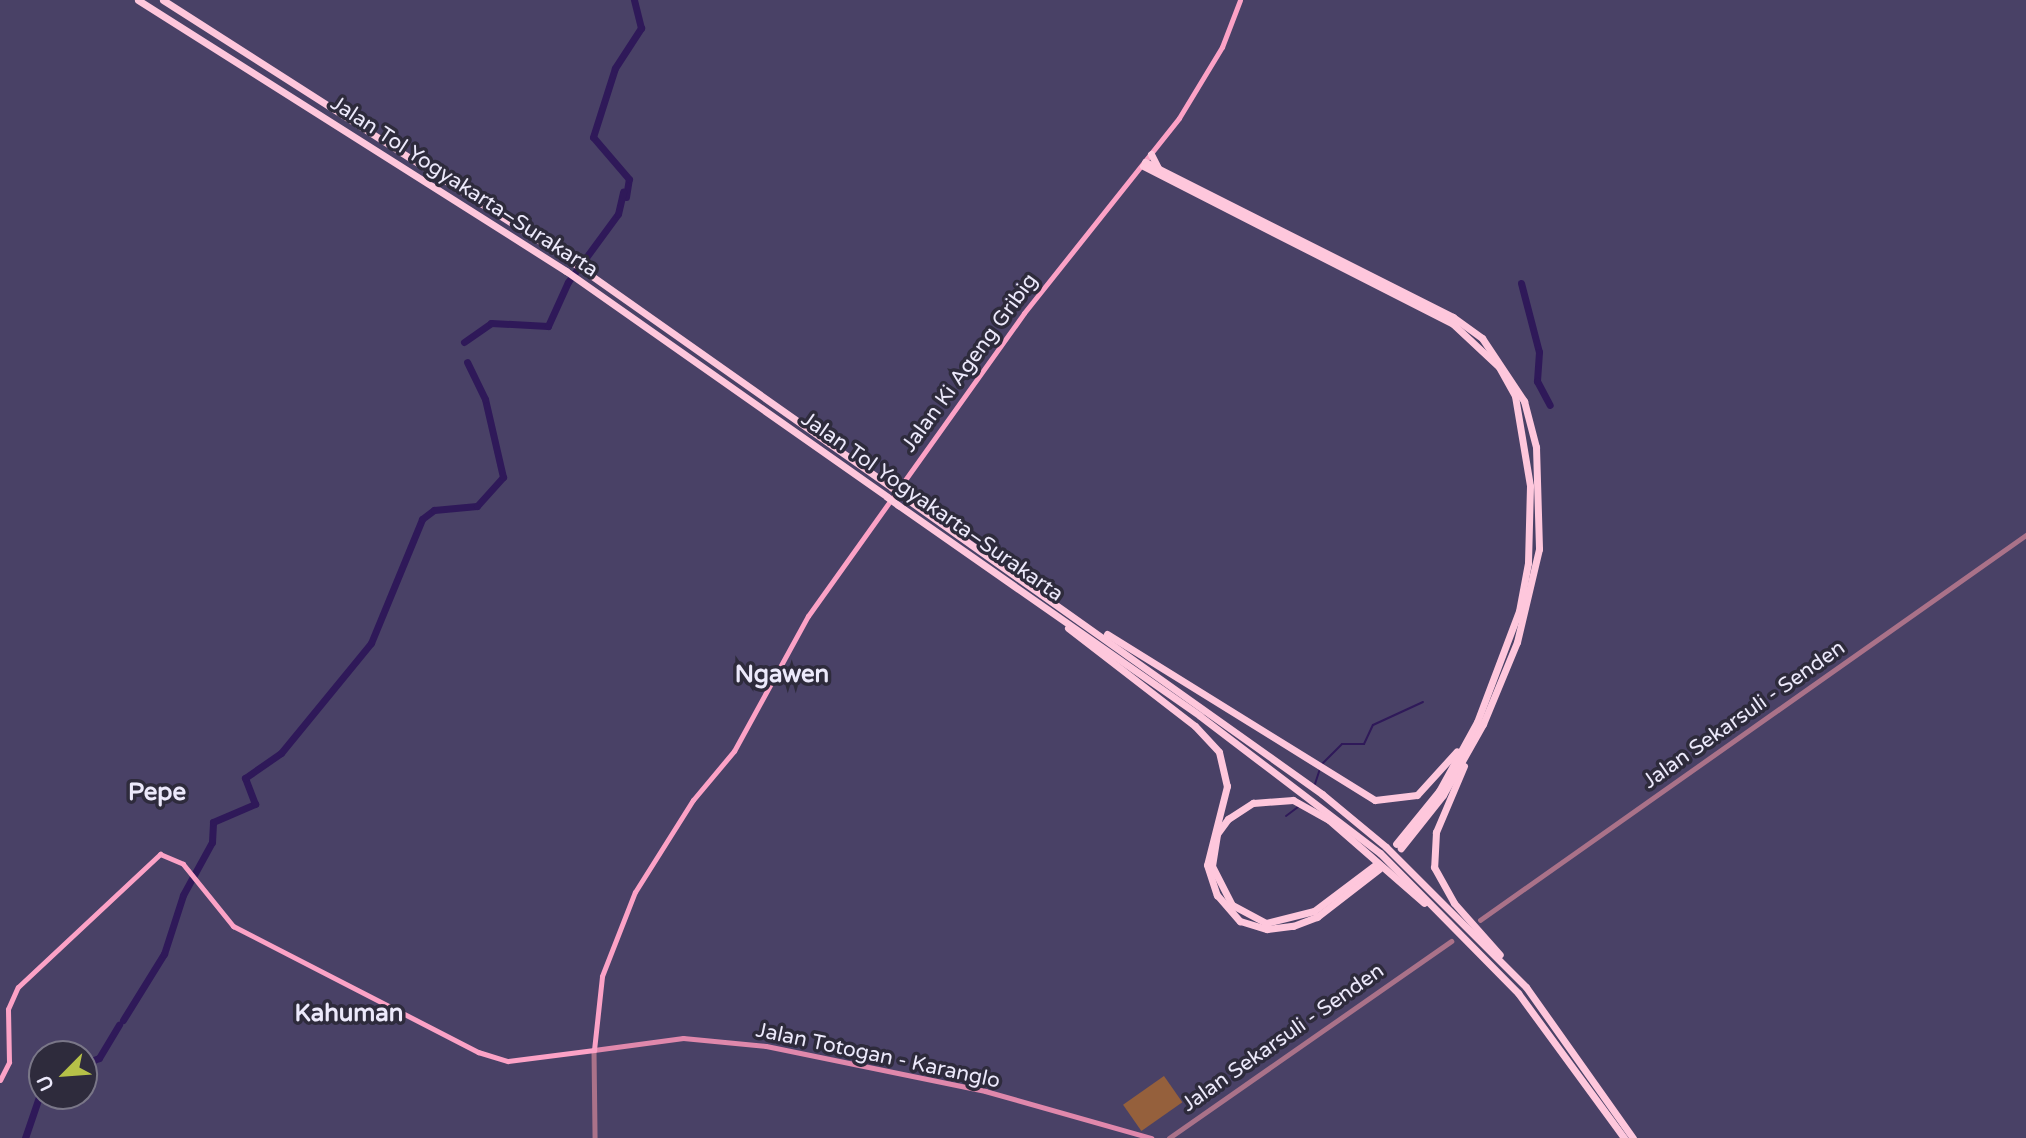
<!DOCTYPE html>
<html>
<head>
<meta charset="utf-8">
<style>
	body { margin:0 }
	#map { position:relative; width:2026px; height:1138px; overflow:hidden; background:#494166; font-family:"Varela Round",sans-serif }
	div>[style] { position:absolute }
	.green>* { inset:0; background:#95603c; transform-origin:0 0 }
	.stream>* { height:2px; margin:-1px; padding:0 1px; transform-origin:1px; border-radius:1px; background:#2f1959 }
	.river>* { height:7px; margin:-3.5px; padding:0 3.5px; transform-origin:3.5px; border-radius:3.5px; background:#2f1959 }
	.tertiary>* { height:4.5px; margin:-2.25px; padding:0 2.25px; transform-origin:2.25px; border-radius:2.25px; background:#aa7289 }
	.secondary>* { height:5px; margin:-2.5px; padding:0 2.5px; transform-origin:2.5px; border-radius:2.5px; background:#e088ac }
	.primary>* { height:5px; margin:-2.5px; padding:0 2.5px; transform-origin:2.5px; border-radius:2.5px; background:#fca2c6 }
	.motorway>* { height:7px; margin:-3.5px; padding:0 3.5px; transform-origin:3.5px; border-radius:3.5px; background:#fec7dc }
	.motorway-bridge>* { height:7px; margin:-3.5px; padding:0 3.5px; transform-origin:3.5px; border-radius:3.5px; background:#fec7dc }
	span { translate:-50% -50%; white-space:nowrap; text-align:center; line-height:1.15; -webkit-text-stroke:7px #2e2b3c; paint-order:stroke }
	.street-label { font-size:21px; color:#ece9fb }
	.quarter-label { font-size:24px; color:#ece9fb; font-weight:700 }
	.north { position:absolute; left:28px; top:1040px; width:70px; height:70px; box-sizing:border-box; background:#2e2b3c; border:2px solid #7a7788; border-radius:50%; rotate:245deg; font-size:19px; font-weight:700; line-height:28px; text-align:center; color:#ece9fb }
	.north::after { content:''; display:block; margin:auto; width:24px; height:32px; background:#b6c148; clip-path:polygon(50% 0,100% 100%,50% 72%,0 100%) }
</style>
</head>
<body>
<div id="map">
	<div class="green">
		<div style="left:1164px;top:1076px;width:32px;height:50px;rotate:55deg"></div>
	</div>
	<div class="stream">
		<div style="left:1322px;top:764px;width:28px;rotate:-45deg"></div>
		<div style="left:1342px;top:744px;width:22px"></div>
		<div style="left:1364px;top:744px;width:21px;rotate:-65deg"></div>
		<div style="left:1373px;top:725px;width:55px;rotate:-24.7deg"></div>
		<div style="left:1315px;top:784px;width:16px;rotate:-72deg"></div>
		<div style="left:1286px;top:816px;width:15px;rotate:-37deg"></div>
	</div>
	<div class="river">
		<div style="left:626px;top:197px;width:18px;rotate:-81deg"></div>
		<div style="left:629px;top:179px;width:55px;rotate:-130.6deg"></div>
		<div style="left:593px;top:137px;width:72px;rotate:-72.3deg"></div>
		<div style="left:615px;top:68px;width:48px;rotate:-57deg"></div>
		<div style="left:641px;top:28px;width:29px;rotate:-104deg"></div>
		<div style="left:1521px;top:283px;width:71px;rotate:75.4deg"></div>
		<div style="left:1539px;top:352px;width:29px;rotate:94deg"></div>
		<div style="left:1537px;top:381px;width:27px;rotate:62deg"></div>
		<div style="left:464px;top:342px;width:33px;rotate:-35deg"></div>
		<div style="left:491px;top:323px;width:57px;rotate:3deg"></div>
		<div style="left:548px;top:326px;width:48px;rotate:-65.6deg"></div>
		<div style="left:568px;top:282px;width:84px;rotate:-53.7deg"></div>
		<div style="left:618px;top:214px;width:23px;rotate:-77deg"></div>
		<div style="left:123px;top:1020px;width:78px;rotate:-58.2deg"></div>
		<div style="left:164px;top:954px;width:62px;rotate:-72.1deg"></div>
		<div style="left:183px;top:895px;width:60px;rotate:-61.3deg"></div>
		<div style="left:212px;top:842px;width:20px;rotate:-87deg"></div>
		<div style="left:213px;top:822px;width:46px;rotate:-23.2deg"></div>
		<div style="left:255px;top:804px;width:28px;rotate:-111deg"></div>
		<div style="left:245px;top:778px;width:44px;rotate:-34.8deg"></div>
		<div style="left:281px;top:753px;width:142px;rotate:-50.7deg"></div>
		<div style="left:371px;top:643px;width:134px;rotate:-67.6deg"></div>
		<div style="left:422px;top:519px;width:15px;rotate:-37deg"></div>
		<div style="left:434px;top:510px;width:43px;rotate:-5.3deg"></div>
		<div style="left:477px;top:506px;width:39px;rotate:-48deg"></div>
		<div style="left:503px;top:477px;width:80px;rotate:-103deg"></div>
		<div style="left:485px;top:399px;width:41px;rotate:-115.9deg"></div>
		<div style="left:84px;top:1064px;width:16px;rotate:-22deg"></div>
		<div style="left:99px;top:1058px;width:39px;rotate:-59deg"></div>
		<div style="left:25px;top:1138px;width:53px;rotate:-71.2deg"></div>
	</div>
	<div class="tertiary">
		<div style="left:1480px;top:920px;width:668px;rotate:-35.19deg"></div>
		<div style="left:594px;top:1050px;width:88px;rotate:89.3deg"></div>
		<div style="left:1169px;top:1138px;width:344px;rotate:-34.9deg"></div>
	</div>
	<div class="secondary">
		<div style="left:594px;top:1050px;width:90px;rotate:-7.7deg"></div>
		<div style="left:683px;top:1038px;width:83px;rotate:5.5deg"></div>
		<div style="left:766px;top:1046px;width:224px;rotate:11.6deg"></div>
		<div style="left:985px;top:1091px;width:173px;rotate:15.8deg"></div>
	</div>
	<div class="primary">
		<div style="left:0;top:1080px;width:20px;rotate:-63deg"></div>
		<div style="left:9px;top:1062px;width:53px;rotate:-91.1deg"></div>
		<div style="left:8px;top:1009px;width:24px;rotate:-66deg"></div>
		<div style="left:18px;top:987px;width:195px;rotate:-43.1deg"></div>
		<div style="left:160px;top:854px;width:25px;rotate:23deg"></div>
		<div style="left:183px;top:864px;width:80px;rotate:51.1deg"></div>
		<div style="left:233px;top:926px;width:276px;rotate:27.2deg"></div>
		<div style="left:478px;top:1052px;width:31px;rotate:17deg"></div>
		<div style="left:508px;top:1061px;width:87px;rotate:-7.3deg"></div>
		<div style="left:594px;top:1050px;width:74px;rotate:-83.8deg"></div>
		<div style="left:602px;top:976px;width:90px;rotate:-68.6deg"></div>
		<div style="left:635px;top:892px;width:109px;rotate:-57.8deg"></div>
		<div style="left:693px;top:800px;width:64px;rotate:-50.1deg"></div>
		<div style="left:734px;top:751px;width:154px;rotate:-61.3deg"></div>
		<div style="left:808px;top:616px;width:372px;rotate:-54.5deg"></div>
		<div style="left:1024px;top:313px;width:249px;rotate:-51.5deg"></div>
		<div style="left:1179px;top:118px;width:83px;rotate:-58.8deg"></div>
		<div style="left:1222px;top:47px;width:50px;rotate:-69deg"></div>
	</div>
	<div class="motorway">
		<div style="left:138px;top:0;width:507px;rotate:32.34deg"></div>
		<div style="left:566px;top:271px;width:393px;rotate:35.1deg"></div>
		<div style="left:163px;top:0;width:486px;rotate:32.6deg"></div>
		<div style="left:572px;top:262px;width:392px;rotate:35.2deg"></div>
		<div style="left:1151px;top:154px;width:16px;rotate:63deg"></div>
		<div style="left:1145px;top:162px;width:345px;rotate:26.7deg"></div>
		<div style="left:1453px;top:317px;width:36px;rotate:36deg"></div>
		<div style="left:1482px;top:338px;width:76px;rotate:56.3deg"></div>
		<div style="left:1524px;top:401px;width:48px;rotate:75.4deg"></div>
		<div style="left:1536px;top:447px;width:102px;rotate:88.3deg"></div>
		<div style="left:1539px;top:549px;width:96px;rotate:103.3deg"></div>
		<div style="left:1517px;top:642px;width:89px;rotate:112.5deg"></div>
		<div style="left:1483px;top:724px;width:81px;rotate:119.4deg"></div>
		<div style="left:1443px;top:795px;width:68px;rotate:128.4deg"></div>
		<div style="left:1143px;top:166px;width:348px;rotate:27deg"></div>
		<div style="left:1453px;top:324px;width:63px;rotate:43.1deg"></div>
		<div style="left:1499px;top:367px;width:33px;rotate:61deg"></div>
		<div style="left:1515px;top:396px;width:91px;rotate:80.5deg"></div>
		<div style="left:1530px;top:486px;width:77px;rotate:91.5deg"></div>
		<div style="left:1528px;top:563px;width:49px;rotate:100.6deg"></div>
		<div style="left:1519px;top:611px;width:119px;rotate:110.7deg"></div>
		<div style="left:1477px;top:722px;width:79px;rotate:118.8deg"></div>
		<div style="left:1439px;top:791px;width:68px;rotate:129.1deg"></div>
		<div style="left:904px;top:497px;width:513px;rotate:35.39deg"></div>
		<div style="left:1322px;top:794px;width:83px;rotate:39.6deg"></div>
		<div style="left:1386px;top:847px;width:198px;rotate:45deg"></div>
		<div style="left:1526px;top:987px;width:185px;rotate:54.7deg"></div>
		<div style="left:898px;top:505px;width:368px;rotate:34.9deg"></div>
		<div style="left:1200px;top:716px;width:226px;rotate:37.3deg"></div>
		<div style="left:1380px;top:853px;width:197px;rotate:45.4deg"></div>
		<div style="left:1518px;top:993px;width:180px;rotate:53.8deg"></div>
		<div style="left:1068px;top:628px;width:160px;rotate:37.7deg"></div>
		<div style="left:1195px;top:726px;width:35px;rotate:47deg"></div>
		<div style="left:1219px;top:752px;width:35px;rotate:77deg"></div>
		<div style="left:1227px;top:786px;width:81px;rotate:104.2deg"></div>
		<div style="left:1207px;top:865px;width:32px;rotate:72deg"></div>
		<div style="left:1217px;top:895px;width:35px;rotate:49deg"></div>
		<div style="left:1240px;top:921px;width:28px;rotate:17deg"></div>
		<div style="left:1267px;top:929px;width:26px;rotate:-7deg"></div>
		<div style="left:1293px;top:926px;width:26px;rotate:-21deg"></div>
		<div style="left:1317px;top:917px;width:78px;rotate:-37.7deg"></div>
		<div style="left:1107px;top:634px;width:315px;rotate:31.8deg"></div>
		<div style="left:1375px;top:800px;width:42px;rotate:-6.8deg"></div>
		<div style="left:1417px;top:795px;width:59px;rotate:-47.7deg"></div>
		<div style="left:1464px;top:766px;width:72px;rotate:113deg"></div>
		<div style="left:1436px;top:832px;width:35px;rotate:93deg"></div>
		<div style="left:1434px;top:867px;width:41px;rotate:60.9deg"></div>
		<div style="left:1454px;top:903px;width:69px;rotate:48.5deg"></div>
		<div style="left:1375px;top:865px;width:76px;rotate:143deg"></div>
		<div style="left:1314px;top:911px;width:49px;rotate:166deg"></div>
		<div style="left:1266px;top:923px;width:38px;rotate:-152deg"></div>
		<div style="left:1232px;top:905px;width:44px;rotate:-117.1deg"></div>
		<div style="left:1212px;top:866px;width:32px;rotate:-81deg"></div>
		<div style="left:1217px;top:834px;width:19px;rotate:-54deg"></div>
		<div style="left:1228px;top:819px;width:30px;rotate:-33deg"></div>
		<div style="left:1253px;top:803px;width:40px;rotate:-4.3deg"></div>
		<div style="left:1293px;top:800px;width:41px;rotate:29.1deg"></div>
		<div style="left:1329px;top:820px;width:126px;rotate:41.1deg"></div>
	</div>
	<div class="motorway-bridge">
		<div style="left:892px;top:488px;width:15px;rotate:37deg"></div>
		<div style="left:887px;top:497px;width:14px;rotate:36deg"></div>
	</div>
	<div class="street-label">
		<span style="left:464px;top:187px;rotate:33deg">Jalan Tol Yogyakarta–Surakarta</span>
		<span style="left:970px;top:363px;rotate:-54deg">Jalan Ki Ageng Gribig</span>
		<span style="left:932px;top:507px;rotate:35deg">Jalan Tol Yogyakarta–Surakarta</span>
		<span style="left:1744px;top:715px;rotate:-35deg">Jalan Sekarsuli - Senden</span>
		<span style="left:1283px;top:1038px;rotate:-35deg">Jalan Sekarsuli - Senden</span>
		<span style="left:878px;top:1056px;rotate:12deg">Jalan Totogan - Karanglo</span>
	</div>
	<div class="quarter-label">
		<span style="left:782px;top:675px">Ngawen</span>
		<span style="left:157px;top:793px">Pepe</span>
		<span style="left:349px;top:1014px">Kahuman</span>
	</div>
	<div class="north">U</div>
</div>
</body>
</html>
